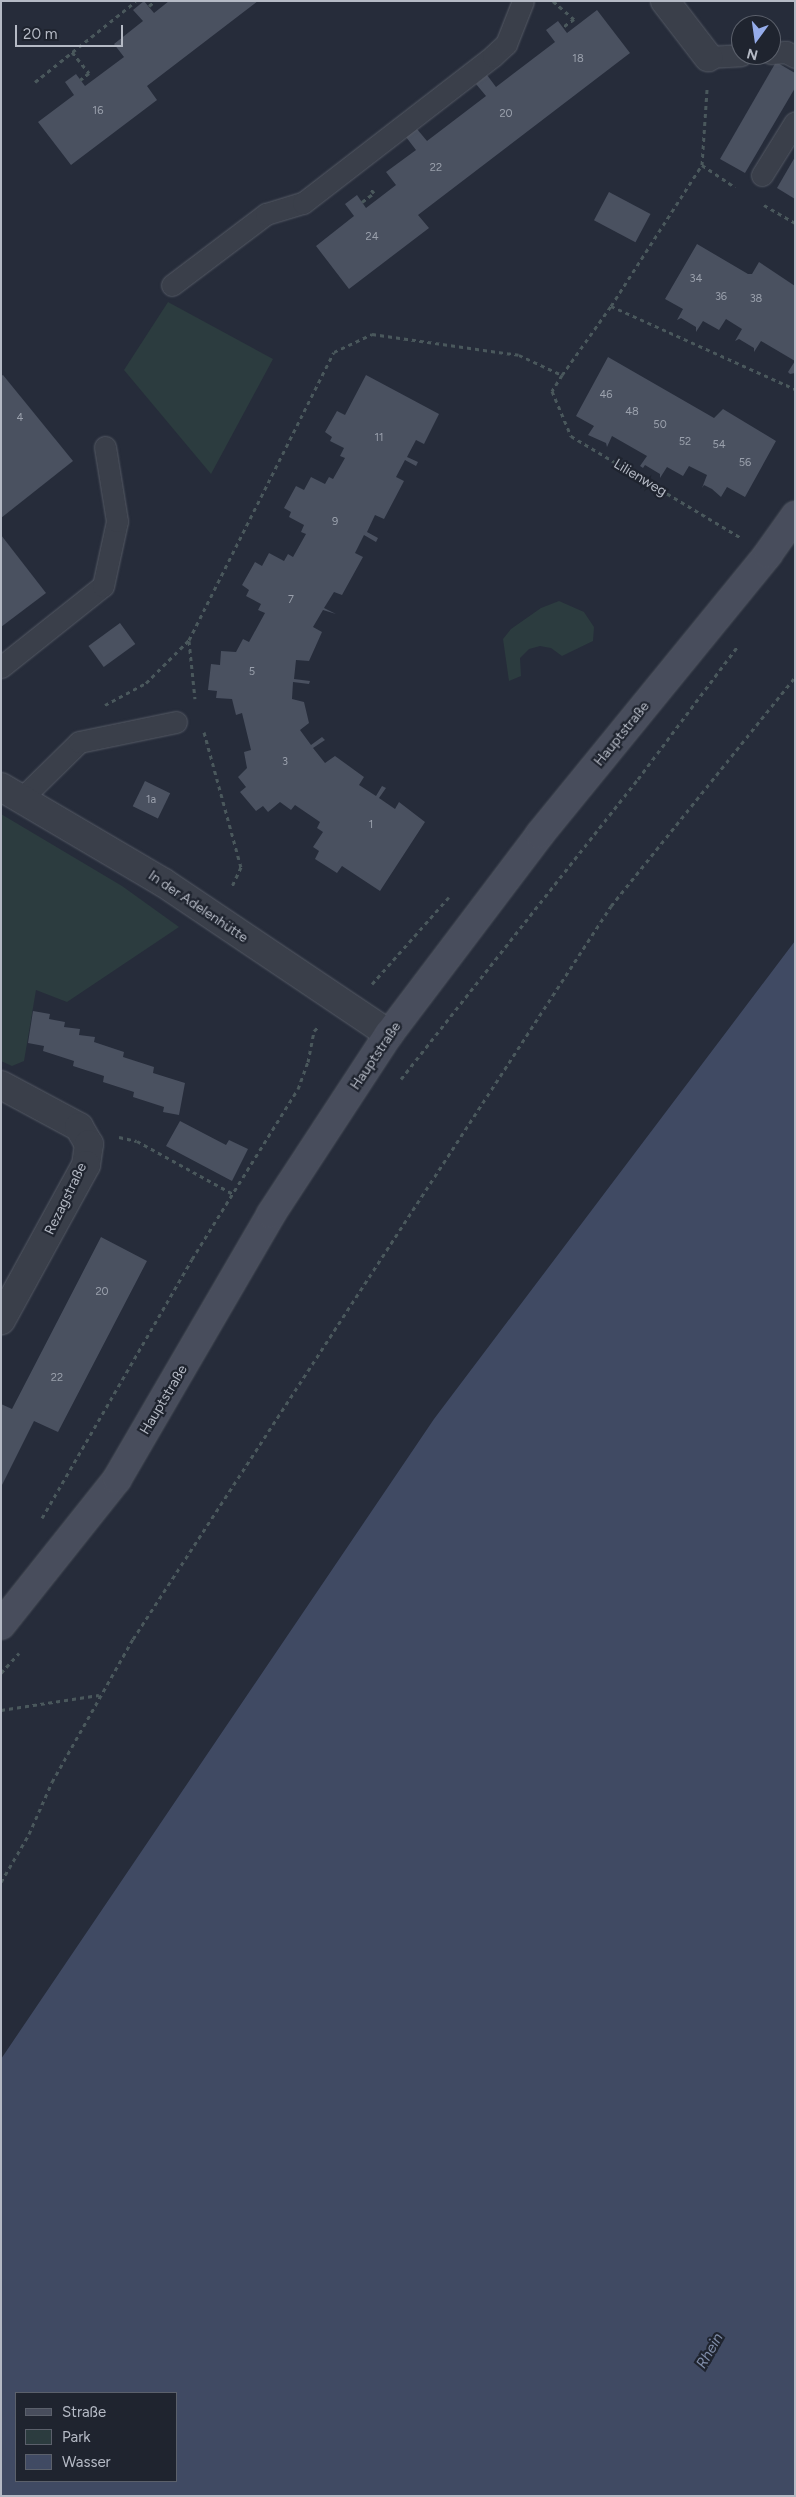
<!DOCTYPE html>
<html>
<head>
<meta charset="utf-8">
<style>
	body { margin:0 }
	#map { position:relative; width:796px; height:2497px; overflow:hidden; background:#262c3a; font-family:Figtree,sans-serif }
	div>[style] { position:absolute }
	.green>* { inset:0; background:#2c3c3f }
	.water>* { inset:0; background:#404a63 }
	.building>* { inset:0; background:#4a5160; transform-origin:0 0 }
	.path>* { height:3px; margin-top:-1.5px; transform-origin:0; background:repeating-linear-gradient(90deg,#4a585c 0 4px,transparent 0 8px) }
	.roads { filter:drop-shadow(0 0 1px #555a65) drop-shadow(0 0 1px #555a65) }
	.service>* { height:21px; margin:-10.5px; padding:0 10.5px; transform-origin:10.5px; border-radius:10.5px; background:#3a3f4a }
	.minor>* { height:28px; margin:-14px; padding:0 14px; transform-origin:14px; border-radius:14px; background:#3a3f4a }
	.secondary>* { height:28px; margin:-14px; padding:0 14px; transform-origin:14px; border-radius:14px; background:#484d5c }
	span { translate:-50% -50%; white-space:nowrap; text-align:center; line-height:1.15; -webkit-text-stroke:4.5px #1f242f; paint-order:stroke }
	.number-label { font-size:11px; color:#9aa0ac }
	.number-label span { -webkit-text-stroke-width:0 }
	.street-label { font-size:14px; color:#b5bac5 }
	.water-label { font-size:15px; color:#818eaa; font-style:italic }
	.frame { position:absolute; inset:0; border:2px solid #b5bac5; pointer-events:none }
	.legend { position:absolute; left:15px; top:2392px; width:162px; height:90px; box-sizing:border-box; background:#1f242f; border:1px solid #5b606b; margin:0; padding:6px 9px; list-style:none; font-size:15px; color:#b5bac5 }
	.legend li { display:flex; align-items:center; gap:10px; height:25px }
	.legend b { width:25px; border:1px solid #5b606b }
	.north { position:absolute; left:731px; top:15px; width:50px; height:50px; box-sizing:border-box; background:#1f242f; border:1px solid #5b606b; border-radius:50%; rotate:194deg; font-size:14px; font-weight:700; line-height:20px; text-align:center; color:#b5bac5 }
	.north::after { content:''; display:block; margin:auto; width:18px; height:22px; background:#95acea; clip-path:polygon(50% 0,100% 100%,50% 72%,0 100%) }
	.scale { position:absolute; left:15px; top:25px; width:108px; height:22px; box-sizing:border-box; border:2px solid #b5bac5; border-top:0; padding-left:6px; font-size:15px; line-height:18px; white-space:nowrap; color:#b5bac5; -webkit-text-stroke:4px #1f242f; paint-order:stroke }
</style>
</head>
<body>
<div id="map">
	<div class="green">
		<div style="clip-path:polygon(168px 302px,273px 359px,211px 474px,124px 370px)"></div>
		<div style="clip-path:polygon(559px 601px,584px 612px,594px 627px,593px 641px,562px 656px,551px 648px,540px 646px,529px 649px,520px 658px,521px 676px,509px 681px,503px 639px,511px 629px,541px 608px)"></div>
		<div style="clip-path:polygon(1px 814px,122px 886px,179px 927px,67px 1002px,36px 990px,24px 1061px,12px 1066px,1px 1061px)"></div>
	</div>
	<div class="water">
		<div style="clip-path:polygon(evenodd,795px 941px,795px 2496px,1px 2496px,1px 2059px,434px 1419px,795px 941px,16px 2393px,176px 2393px,176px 2481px,16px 2481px,16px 2393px)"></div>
	</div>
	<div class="building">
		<div style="clip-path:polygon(144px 1px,154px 13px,169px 1px,258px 1px,147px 86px,157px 100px,71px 165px,38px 122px,74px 95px,65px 82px,76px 74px,85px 86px,124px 57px,114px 44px,143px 21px,133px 10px)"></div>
		<div style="clip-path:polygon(597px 10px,630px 53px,418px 215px,429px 228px,349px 289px,316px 246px,354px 216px,345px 204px,357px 195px,366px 208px,396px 185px,386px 172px,416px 150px,406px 137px,417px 129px,427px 141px,486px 96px,476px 84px,487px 75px,496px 87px,555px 42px,546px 30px,558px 21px,567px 33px)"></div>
		<div style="clip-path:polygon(776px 62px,795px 73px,795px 88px,745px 173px,720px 159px)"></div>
		<div style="clip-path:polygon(795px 157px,795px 199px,777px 188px)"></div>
		<div style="left:609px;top:192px;width:47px;height:32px;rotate:28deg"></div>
		<div style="clip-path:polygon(697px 244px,748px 274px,752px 274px,759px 262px,795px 286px,795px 361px,761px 341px,754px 352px,754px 348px,739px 339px,735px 341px,742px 329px,726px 319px,719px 330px,703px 321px,696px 332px,696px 327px,681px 318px,677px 320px,683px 309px,665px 299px)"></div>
		<div style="clip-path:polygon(608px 357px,714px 418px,723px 409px,776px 441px,745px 497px,727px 487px,721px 497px,712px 489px,704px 485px,702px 488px,707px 475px,689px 466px,683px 476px,667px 467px,660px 478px,660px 474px,645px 465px,643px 468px,640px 466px,647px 456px,612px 436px,607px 447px,606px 443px,588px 435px,594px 426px,576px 416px)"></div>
		<div style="clip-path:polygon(795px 361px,795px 373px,790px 374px,788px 372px)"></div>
		<div style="clip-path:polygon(3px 375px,73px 461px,1px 518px,1px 376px)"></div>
		<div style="clip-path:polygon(366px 375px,439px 414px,424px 444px,416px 440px,407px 457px,418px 462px,416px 466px,405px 460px,396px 477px,404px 481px,384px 519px,375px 515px,367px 532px,378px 538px,376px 542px,364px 535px,355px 553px,363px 557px,342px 595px,334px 592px,324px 608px,336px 614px,323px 610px,313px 627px,322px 632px,309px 661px,296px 660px,294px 679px,310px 681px,309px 684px,293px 682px,292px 699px,304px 702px,309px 723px,300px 730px,311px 745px,322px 737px,325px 740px,313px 748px,325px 763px,335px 756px,364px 777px,359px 785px,376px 796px,382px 786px,386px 788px,379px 798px,395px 809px,399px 802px,425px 822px,380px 891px,342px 866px,337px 873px,315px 859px,319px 851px,313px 847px,323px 832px,317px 828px,320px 822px,295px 805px,291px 810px,280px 802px,268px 812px,263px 806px,256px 811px,240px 792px,246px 787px,238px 777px,247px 768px,244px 752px,251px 750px,242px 713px,236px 715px,232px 699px,216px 698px,217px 691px,208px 690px,211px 664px,220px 665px,221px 651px,236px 652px,243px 639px,249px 642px,265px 613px,258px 610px,261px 604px,246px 596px,249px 590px,242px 585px,255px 562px,262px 566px,269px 553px,284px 561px,288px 554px,293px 557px,306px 534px,301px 532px,304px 525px,289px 517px,291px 512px,284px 508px,296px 486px,304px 490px,311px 477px,325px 484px,329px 477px,333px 479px,345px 458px,340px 456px,344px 448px,330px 441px,332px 437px,325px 432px,337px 411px,345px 415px)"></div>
		<div style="clip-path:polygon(1px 535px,46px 593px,1px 627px)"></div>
		<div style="left:120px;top:623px;width:26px;height:39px;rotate:54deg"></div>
		<div style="left:145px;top:781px;width:28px;height:28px;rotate:26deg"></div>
		<div style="clip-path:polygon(33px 1011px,50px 1014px,49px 1019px,65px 1022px,64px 1027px,80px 1029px,79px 1035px,95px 1037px,94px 1042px,124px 1052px,123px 1057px,154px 1067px,153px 1073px,185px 1083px,179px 1115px,163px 1112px,164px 1107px,133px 1097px,134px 1092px,103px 1082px,104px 1076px,73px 1066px,74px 1061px,43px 1051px,44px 1046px,28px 1043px)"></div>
		<div style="clip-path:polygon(180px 1121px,226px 1145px,229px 1140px,248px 1149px,232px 1181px,166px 1146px)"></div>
		<div style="clip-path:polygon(101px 1237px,147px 1261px,58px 1432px,34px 1421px,1px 1487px,1px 1404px,12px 1409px)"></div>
	</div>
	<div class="path">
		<div style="left:553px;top:1px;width:28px;rotate:41deg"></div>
		<div style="left:574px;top:19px;width:14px;rotate:144deg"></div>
		<div style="left:149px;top:6px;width:8px;rotate:-40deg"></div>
		<div style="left:72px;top:52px;width:27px;rotate:51deg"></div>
		<div style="left:89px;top:73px;width:11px;rotate:142deg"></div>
		<div style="left:35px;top:82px;width:129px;rotate:-38.7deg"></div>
		<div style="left:702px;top:165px;width:40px;rotate:34deg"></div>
		<div style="left:362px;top:202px;width:15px;rotate:-37deg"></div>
		<div style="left:374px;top:193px;width:6px;rotate:-129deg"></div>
		<div style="left:764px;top:205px;width:36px;rotate:30deg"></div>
		<div style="left:611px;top:306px;width:202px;rotate:24.3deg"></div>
		<div style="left:562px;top:375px;width:19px;rotate:122deg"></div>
		<div style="left:552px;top:391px;width:49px;rotate:67.1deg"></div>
		<div style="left:571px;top:436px;width:197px;rotate:30.9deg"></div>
		<div style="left:189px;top:641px;width:58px;rotate:84.1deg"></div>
		<div style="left:105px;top:705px;width:47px;rotate:-28.2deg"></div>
		<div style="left:146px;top:683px;width:61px;rotate:-45deg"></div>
		<div style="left:189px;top:640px;width:322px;rotate:-63.3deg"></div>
		<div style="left:334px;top:352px;width:42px;rotate:-25.3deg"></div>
		<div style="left:372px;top:334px;width:148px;rotate:8.1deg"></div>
		<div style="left:519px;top:355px;width:47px;rotate:24.9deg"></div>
		<div style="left:562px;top:375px;width:85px;rotate:-54.6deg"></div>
		<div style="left:611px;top:306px;width:168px;rotate:-57.2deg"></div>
		<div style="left:702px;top:165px;width:76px;rotate:-86.2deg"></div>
		<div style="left:204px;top:732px;width:140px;rotate:74.7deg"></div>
		<div style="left:241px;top:867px;width:23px;rotate:115deg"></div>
		<div style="left:372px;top:984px;width:116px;rotate:-48.5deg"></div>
		<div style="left:401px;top:1079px;width:382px;rotate:-51.7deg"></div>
		<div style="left:638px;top:779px;width:166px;rotate:-53.1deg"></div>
		<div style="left:119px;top:1137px;width:18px;rotate:13deg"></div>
		<div style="left:137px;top:1141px;width:110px;rotate:28.9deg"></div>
		<div style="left:42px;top:1518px;width:299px;rotate:-59.9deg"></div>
		<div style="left:192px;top:1259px;width:200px;rotate:-58.1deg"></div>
		<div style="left:298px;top:1089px;width:29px;rotate:-70deg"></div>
		<div style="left:308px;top:1062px;width:32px;rotate:-79deg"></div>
		<div style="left:314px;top:1031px;width:6px;rotate:-45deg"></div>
		<div style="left:1px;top:1673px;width:27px;rotate:-48deg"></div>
		<div style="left:1px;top:1710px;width:99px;rotate:-8.7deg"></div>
		<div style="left:1px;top:1882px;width:56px;rotate:-59.7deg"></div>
		<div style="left:29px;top:1834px;width:57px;rotate:-66.1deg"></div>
		<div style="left:52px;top:1782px;width:164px;rotate:-60.5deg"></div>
		<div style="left:133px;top:1639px;width:875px;rotate:-56.89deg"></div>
		<div style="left:611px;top:906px;width:294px;rotate:-51.2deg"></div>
	</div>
	<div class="roads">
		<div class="service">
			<div style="left:771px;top:53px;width:15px;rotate:-4deg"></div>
			<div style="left:786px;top:52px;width:10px;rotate:29deg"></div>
			<div style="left:708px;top:57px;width:33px;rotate:-3deg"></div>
			<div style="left:762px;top:175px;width:62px;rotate:-58.1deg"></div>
			<div style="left:172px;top:285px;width:118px;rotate:-37.1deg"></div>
			<div style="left:266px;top:214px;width:39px;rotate:-17deg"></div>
			<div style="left:303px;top:203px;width:240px;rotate:-37.7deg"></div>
			<div style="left:493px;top:56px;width:18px;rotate:-43deg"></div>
			<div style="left:506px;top:44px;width:46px;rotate:-68.4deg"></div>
			<div style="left:1px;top:667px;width:130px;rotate:-38.5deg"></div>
			<div style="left:103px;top:586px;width:66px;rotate:-77.8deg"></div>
			<div style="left:117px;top:521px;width:75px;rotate:-99.2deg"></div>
			<div style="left:21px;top:799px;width:81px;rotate:-44.5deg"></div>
			<div style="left:79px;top:742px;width:99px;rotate:-11.7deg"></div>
		</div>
		<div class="minor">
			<div style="left:665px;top:1px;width:71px;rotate:52.5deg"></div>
			<div style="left:1px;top:787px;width:189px;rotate:30.5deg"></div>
			<div style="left:164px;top:883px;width:271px;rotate:33.9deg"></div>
			<div style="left:1px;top:1085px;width:89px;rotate:28.3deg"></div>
			<div style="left:79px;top:1127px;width:20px;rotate:60deg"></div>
			<div style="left:89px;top:1144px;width:21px;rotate:98deg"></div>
			<div style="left:86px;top:1165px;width:177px;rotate:118.7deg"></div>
		</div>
		<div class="secondary">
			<div style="left:1px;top:1625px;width:186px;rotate:-51.5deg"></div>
			<div style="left:117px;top:1479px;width:306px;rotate:-59.8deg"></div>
			<div style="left:271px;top:1214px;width:215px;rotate:-56.8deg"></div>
			<div style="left:389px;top:1034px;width:251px;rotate:-52.9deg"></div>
			<div style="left:540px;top:834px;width:361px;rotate:-50.8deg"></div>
			<div style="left:768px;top:554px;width:47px;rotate:-54.6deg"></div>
		</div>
	</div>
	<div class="number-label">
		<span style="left:578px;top:59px">18</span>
		<span style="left:98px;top:111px">16</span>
		<span style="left:506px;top:114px">20</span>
		<span style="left:436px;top:168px">22</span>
		<span style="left:372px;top:237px">24</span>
		<span style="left:696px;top:279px">34</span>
		<span style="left:721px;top:297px">36</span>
		<span style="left:756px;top:299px">38</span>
		<span style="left:606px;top:395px">46</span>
		<span style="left:632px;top:412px">48</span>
		<span style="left:20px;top:418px">4</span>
		<span style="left:660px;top:425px">50</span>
		<span style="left:379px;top:438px">11</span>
		<span style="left:685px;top:442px">52</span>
		<span style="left:719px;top:445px">54</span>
		<span style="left:745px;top:463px">56</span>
		<span style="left:335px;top:522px">9</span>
		<span style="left:291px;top:600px">7</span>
		<span style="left:252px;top:672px">5</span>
		<span style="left:285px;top:762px">3</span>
		<span style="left:151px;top:800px">1a</span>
		<span style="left:371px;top:825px">1</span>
		<span style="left:102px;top:1292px">20</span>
		<span style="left:57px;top:1378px">22</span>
	</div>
	<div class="street-label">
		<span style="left:640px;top:478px;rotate:31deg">Lilienweg</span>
		<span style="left:622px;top:734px;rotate:-51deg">Hauptstraße</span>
		<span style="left:198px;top:907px;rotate:34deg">In der Adelenhütte</span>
		<span style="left:376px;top:1056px;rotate:-56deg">Hauptstraße</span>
		<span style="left:66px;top:1199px;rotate:-64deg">Rezagstraße</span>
		<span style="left:164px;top:1400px;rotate:-59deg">Hauptstraße</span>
	</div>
	<div class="water-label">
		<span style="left:710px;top:2351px;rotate:-60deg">Rhein</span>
	</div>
	<div class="frame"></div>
	<ul class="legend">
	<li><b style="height:6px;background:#484d5c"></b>Straße</li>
	<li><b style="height:14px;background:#2c3c3f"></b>Park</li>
	<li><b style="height:14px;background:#404a63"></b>Wasser</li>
	</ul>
	<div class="north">N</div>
	<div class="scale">20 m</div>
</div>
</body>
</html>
